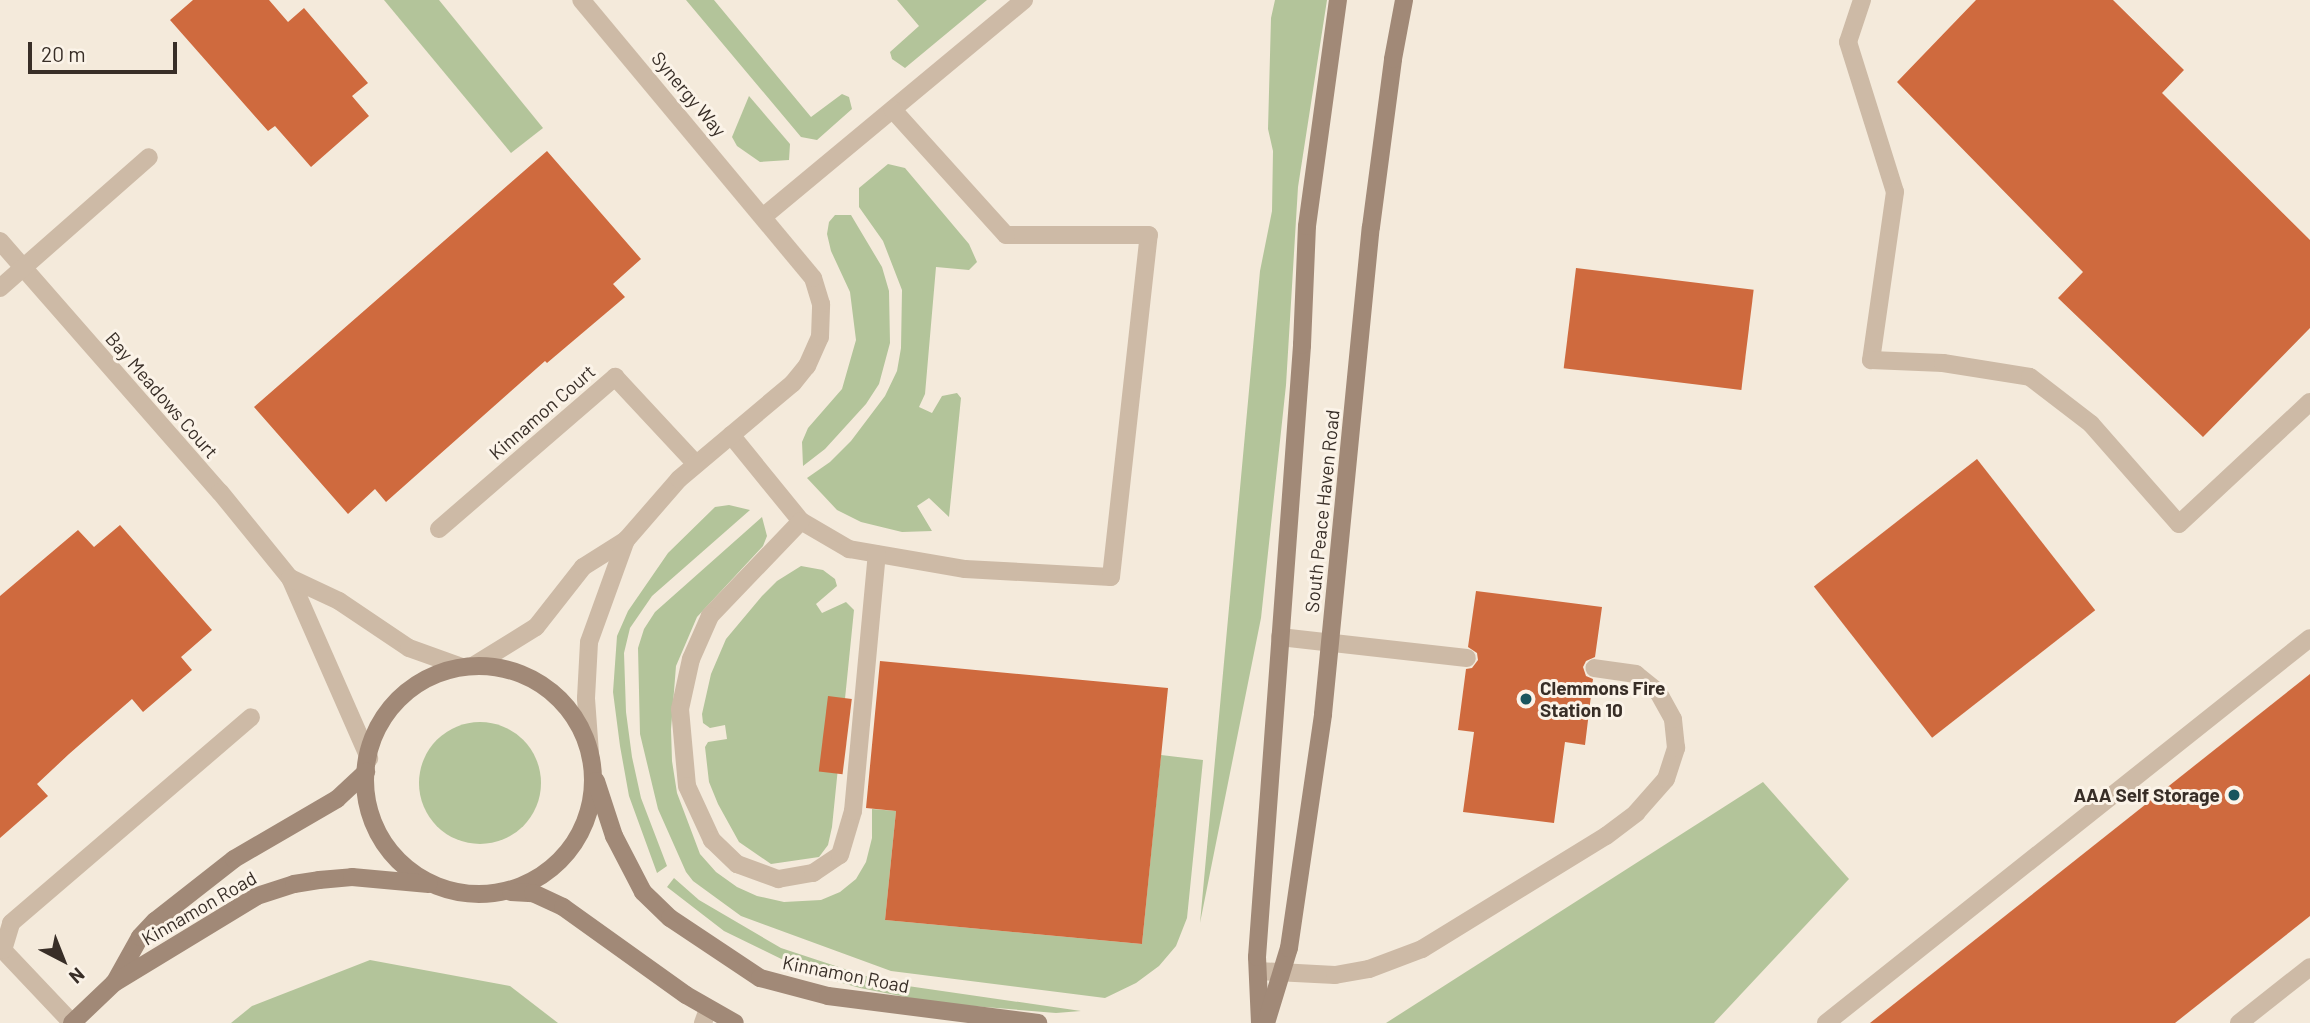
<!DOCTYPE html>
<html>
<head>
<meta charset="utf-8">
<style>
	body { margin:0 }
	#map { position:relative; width:2310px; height:1023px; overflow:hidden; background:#f4eadb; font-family:Barlow,sans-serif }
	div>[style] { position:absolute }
	.green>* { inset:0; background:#b3c49a }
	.round { border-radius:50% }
	.building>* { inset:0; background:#cf6a3e; transform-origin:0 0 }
	.lane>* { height:18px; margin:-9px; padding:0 9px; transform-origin:9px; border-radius:9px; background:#cdbaa6 }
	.street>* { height:18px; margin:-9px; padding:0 9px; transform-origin:9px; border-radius:9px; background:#cdbaa6 }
	.secondary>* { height:18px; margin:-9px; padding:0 9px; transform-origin:9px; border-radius:9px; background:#a18977 }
	.secondary>.ring { margin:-9px; padding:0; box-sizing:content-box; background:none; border:18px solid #a18977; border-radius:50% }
	.dots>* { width:19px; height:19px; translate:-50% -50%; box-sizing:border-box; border:4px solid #fbf3e8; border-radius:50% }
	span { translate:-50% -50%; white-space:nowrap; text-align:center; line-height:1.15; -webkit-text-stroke:6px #fbf3e8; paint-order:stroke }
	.street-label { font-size:19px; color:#382e27 }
	.poi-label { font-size:19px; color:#382e27; font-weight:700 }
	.left { translate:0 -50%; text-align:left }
	.right { translate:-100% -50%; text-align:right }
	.north { position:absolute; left:28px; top:925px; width:70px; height:70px; -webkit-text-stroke:5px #fbf3e8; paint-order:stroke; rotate:138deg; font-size:19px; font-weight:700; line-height:28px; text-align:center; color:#382e27 }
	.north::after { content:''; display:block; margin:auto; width:24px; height:32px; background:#382e27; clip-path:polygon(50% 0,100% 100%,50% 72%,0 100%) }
	.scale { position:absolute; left:28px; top:42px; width:149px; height:32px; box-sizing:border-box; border:4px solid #382e27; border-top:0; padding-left:9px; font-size:21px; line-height:24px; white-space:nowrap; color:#382e27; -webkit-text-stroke:5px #fbf3e8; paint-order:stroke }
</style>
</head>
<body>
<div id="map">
	<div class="green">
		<div style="clip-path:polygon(384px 0,439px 0,543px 128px,511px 153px)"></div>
		<div style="clip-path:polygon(686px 0,714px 0,811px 117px,842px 94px,849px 97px,852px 109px,817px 140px,801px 137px)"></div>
		<div style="clip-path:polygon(897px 0,987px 0,905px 68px,892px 59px,890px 52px,919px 26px)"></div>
		<div style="clip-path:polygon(1275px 0,1327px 0,1298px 187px,1286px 385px,1261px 618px,1200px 923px,1260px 271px,1272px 211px,1273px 151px,1268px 129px,1271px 18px)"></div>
		<div style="clip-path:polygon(749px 96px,790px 144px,789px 160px,760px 162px,737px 146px,732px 137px)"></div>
		<div style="clip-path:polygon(888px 164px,905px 168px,969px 244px,977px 262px,969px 270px,936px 267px,925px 394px,919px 407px,932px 413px,942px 396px,957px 393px,961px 398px,949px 517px,929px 498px,917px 506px,932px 531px,902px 532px,861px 522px,837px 510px,807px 478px,830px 462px,851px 441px,885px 396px,897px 371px,901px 348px,902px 290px,883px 241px,859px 207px,859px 188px)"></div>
		<div style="clip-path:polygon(835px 215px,851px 215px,882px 267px,889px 291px,890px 343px,879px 384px,866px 404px,825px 449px,803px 466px,802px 442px,808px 428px,842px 389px,856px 340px,850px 292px,831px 251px,827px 234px,829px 222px)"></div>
		<div style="clip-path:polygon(729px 505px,750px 510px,652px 596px,630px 628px,624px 653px,626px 712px,632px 757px,641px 798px,667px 866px,657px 873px,629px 796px,620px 746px,613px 692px,617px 636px,628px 611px,668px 553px,715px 507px)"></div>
		<div style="clip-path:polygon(762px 517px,767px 536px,763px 546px,697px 617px,676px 666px,671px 729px,672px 761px,677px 793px,700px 854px,716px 872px,737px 887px,757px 896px,784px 902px,821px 900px,840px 892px,856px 879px,866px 862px,872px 838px,872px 809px,896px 811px,885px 920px,1142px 944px,1161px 755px,1203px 760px,1187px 918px,1176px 946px,1159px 966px,1136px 983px,1105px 998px,891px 971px,741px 916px,693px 881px,686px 872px,658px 809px,640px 734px,638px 648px,644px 629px,655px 612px)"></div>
		<div style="clip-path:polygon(801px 566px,823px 570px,835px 579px,837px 586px,816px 604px,822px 613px,846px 602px,854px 610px,832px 827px,828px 845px,819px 857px,771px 864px,739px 842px,718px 804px,709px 782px,705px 747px,708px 742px,727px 739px,725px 725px,710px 728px,703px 723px,702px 714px,711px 674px,726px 639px,762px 596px,777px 581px)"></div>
		<div class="round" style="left:419px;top:722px;width:122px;height:122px"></div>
		<div style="clip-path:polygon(1763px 782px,1849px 879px,1714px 1023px,1386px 1023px)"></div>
		<div style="clip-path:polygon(674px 878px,699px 900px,781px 948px,887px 983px,1081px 1011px,1056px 1013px,936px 1003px,860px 988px,814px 975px,724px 931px,667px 887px)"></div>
		<div style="clip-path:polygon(370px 960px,510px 986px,558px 1023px,231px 1023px,252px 1006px)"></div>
	</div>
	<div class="building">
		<div style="clip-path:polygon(193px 0,269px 0,288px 22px,304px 8px,368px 83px,352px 96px,369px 116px,311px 167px,275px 126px,268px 131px,170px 20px)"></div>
		<div style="clip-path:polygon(1976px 0,2113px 0,2184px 70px,2162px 93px,2310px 240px,2310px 328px,2203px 437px,2058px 298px,2083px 272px,1897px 82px)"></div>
		<div style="clip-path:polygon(547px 151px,641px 259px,613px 284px,625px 297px,547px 363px,545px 361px,386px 502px,375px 489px,348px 514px,254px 407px)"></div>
		<div style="left:1576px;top:268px;width:179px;height:101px;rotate:7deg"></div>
		<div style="left:1977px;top:459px;width:192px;height:207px;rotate:52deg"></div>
		<div style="clip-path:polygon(120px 525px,212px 630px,181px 657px,192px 670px,143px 712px,132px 699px,69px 754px,37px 784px,48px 796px,0 838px,0 596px,78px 530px,94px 547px)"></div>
		<div style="clip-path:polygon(1476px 591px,1602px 607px,1595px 657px,1586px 661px,1583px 667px,1586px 676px,1593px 679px,1585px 745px,1565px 742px,1554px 823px,1463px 812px,1474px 732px,1458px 730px,1466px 669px,1472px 668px,1478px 660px,1477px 653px,1468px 647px)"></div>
		<div style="clip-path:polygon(880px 661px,1168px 688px,1142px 944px,885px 920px,896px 811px,866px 808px)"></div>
		<div style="clip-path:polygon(2310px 674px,2310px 916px,2175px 1023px,1870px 1023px)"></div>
		<div style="left:828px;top:696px;width:24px;height:76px;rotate:7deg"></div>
	</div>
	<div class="lane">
		<div style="left:1862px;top:0;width:44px;rotate:108.4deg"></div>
		<div style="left:1848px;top:42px;width:157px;rotate:72.6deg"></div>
		<div style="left:1895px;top:192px;width:170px;rotate:98.1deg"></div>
		<div style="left:1871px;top:360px;width:72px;rotate:2.4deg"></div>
		<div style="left:1943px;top:363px;width:88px;rotate:9.1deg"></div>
		<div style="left:2030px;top:377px;width:77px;rotate:37.6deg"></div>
		<div style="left:2091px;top:424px;width:133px;rotate:48.7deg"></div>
		<div style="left:2179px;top:524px;width:179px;rotate:-43deg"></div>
		<div style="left:764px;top:216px;width:338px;rotate:-39.7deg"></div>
		<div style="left:0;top:241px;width:334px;rotate:48.8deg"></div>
		<div style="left:220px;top:492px;width:111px;rotate:50.9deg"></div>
		<div style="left:290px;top:578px;width:197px;rotate:66.3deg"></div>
		<div style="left:0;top:288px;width:198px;rotate:-41.3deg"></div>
		<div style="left:731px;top:435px;width:111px;rotate:50.9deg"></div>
		<div style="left:801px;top:521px;width:56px;rotate:30.3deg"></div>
		<div style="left:849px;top:549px;width:118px;rotate:9.8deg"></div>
		<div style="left:965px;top:569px;width:146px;rotate:3.1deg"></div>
		<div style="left:1111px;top:577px;width:344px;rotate:-83.7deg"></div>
		<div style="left:1149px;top:235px;width:143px;rotate:180deg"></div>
		<div style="left:1006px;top:235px;width:169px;rotate:-132.1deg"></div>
		<div style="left:801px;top:521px;width:132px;rotate:133.8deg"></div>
		<div style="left:710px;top:616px;width:47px;rotate:113.8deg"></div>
		<div style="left:691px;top:659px;width:51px;rotate:102.4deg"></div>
		<div style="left:680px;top:709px;width:77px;rotate:84.8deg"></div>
		<div style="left:687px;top:786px;width:60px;rotate:65.2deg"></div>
		<div style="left:712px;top:840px;width:35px;rotate:44deg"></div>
		<div style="left:737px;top:864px;width:44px;rotate:20.1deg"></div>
		<div style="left:778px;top:879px;width:36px;rotate:-10deg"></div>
		<div style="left:813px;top:873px;width:32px;rotate:-34deg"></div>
		<div style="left:840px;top:855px;width:46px;rotate:-73.5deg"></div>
		<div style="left:853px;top:811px;width:258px;rotate:-84.7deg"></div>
		<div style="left:439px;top:529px;width:233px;rotate:-40.8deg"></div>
		<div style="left:615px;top:377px;width:119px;rotate:47deg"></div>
		<div style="left:290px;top:578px;width:54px;rotate:25.1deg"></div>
		<div style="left:339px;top:601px;width:84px;rotate:33.9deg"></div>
		<div style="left:409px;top:648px;width:56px;rotate:19.7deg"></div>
		<div style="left:1280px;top:637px;width:188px;rotate:6.4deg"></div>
		<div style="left:1258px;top:971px;width:77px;rotate:3deg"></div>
		<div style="left:1335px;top:975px;width:35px;rotate:-10deg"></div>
		<div style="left:1369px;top:969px;width:57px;rotate:-20.7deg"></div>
		<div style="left:1422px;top:949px;width:216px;rotate:-31.6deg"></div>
		<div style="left:1606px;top:836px;width:38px;rotate:-37deg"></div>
		<div style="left:1636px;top:813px;width:45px;rotate:-48.6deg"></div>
		<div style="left:1666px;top:779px;width:33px;rotate:-72deg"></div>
		<div style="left:1676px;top:748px;width:29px;rotate:-96deg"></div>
		<div style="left:1673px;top:719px;width:31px;rotate:-119deg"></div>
		<div style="left:1658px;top:692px;width:28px;rotate:-141deg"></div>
		<div style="left:1636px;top:674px;width:42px;rotate:-171.9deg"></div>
		<div style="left:72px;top:1023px;width:100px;rotate:-133.4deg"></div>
		<div style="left:3px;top:950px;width:28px;rotate:-73deg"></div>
		<div style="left:11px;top:923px;width:316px;rotate:-40.6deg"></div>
		<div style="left:703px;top:1023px;width:15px;rotate:-70deg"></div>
		<div style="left:1826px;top:1023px;width:618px;rotate:-38.5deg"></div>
		<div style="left:2239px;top:1023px;width:90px;rotate:-38.3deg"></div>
	</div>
	<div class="street">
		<div style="left:473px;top:666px;width:74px;rotate:-31.8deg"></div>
		<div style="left:536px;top:627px;width:76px;rotate:-51.9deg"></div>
		<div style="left:583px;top:567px;width:51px;rotate:-32.1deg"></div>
		<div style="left:626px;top:540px;width:81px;rotate:-49deg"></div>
		<div style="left:679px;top:479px;width:149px;rotate:-40.1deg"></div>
		<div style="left:793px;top:383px;width:22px;rotate:-51deg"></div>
		<div style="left:807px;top:366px;width:32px;rotate:-66deg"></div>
		<div style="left:820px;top:337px;width:33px;rotate:-88deg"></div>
		<div style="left:821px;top:304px;width:27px;rotate:-107deg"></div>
		<div style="left:813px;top:278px;width:362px;rotate:-129.8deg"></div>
		<div style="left:590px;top:753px;width:55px;rotate:-94.2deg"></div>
		<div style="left:586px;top:698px;width:56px;rotate:-86.9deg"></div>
		<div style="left:589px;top:642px;width:109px;rotate:-70.1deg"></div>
	</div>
	<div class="secondary">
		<div class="ring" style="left:365px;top:666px;width:210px;height:210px"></div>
		<div style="left:596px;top:781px;width:58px;rotate:71.9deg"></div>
		<div style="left:614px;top:836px;width:63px;rotate:62.6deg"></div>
		<div style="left:643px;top:892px;width:37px;rotate:44deg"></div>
		<div style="left:670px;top:918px;width:108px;rotate:33.7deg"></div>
		<div style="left:760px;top:978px;width:70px;rotate:14.8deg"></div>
		<div style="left:828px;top:996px;width:212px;rotate:7.3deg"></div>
		<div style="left:511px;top:892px;width:22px;rotate:3deg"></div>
		<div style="left:533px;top:893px;width:33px;rotate:25deg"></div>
		<div style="left:563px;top:907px;width:151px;rotate:35.6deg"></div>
		<div style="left:686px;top:995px;width:56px;rotate:29.7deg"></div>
		<div style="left:115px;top:982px;width:51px;rotate:-60.9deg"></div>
		<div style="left:140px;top:937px;width:22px;rotate:-47deg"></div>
		<div style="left:155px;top:921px;width:100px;rotate:-38.1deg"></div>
		<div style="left:234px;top:859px;width:119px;rotate:-30.2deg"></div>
		<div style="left:337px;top:799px;width:40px;rotate:-43deg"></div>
		<div style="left:72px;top:1023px;width:58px;rotate:-43.6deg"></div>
		<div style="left:114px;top:983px;width:167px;rotate:-31.3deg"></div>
		<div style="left:257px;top:896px;width:39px;rotate:-18deg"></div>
		<div style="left:294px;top:884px;width:25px;rotate:-9deg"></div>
		<div style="left:319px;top:880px;width:33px;rotate:-5deg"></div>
		<div style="left:352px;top:877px;width:77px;rotate:5.2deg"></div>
		<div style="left:1260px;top:1023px;width:66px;rotate:-92.6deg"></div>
		<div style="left:1257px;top:957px;width:614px;rotate:-85.79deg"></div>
		<div style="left:1302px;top:345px;width:119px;rotate:-87.6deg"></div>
		<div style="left:1307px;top:226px;width:228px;rotate:-82.2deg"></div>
		<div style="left:1266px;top:1023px;width:78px;rotate:-73deg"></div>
		<div style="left:1289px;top:948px;width:236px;rotate:-81.7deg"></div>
		<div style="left:1323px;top:714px;width:489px;rotate:-84.4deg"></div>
		<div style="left:1371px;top:227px;width:169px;rotate:-82.5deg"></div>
		<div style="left:1393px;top:59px;width:60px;rotate:-79.4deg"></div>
	</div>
	<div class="dots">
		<div style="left:1526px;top:699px;background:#1a555d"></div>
		<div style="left:2234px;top:795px;background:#1a555d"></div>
	</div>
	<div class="street-label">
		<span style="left:689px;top:94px;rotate:50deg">Synergy Way</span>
		<span style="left:162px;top:395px;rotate:49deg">Bay Meadows Court</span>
		<span style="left:542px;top:412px;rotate:-41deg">Kinnamon Court</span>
		<span style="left:1322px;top:511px;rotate:-84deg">South Peace Haven Road</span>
		<span style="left:199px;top:908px;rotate:-30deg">Kinnamon Road</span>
		<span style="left:846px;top:974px;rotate:11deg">Kinnamon Road</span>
	</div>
	<div class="poi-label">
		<span class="left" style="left:1540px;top:699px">Clemmons Fire<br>Station 10</span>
		<span class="right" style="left:2220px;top:795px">AAA Self Storage</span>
	</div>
	<div class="north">N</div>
	<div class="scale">20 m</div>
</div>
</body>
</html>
